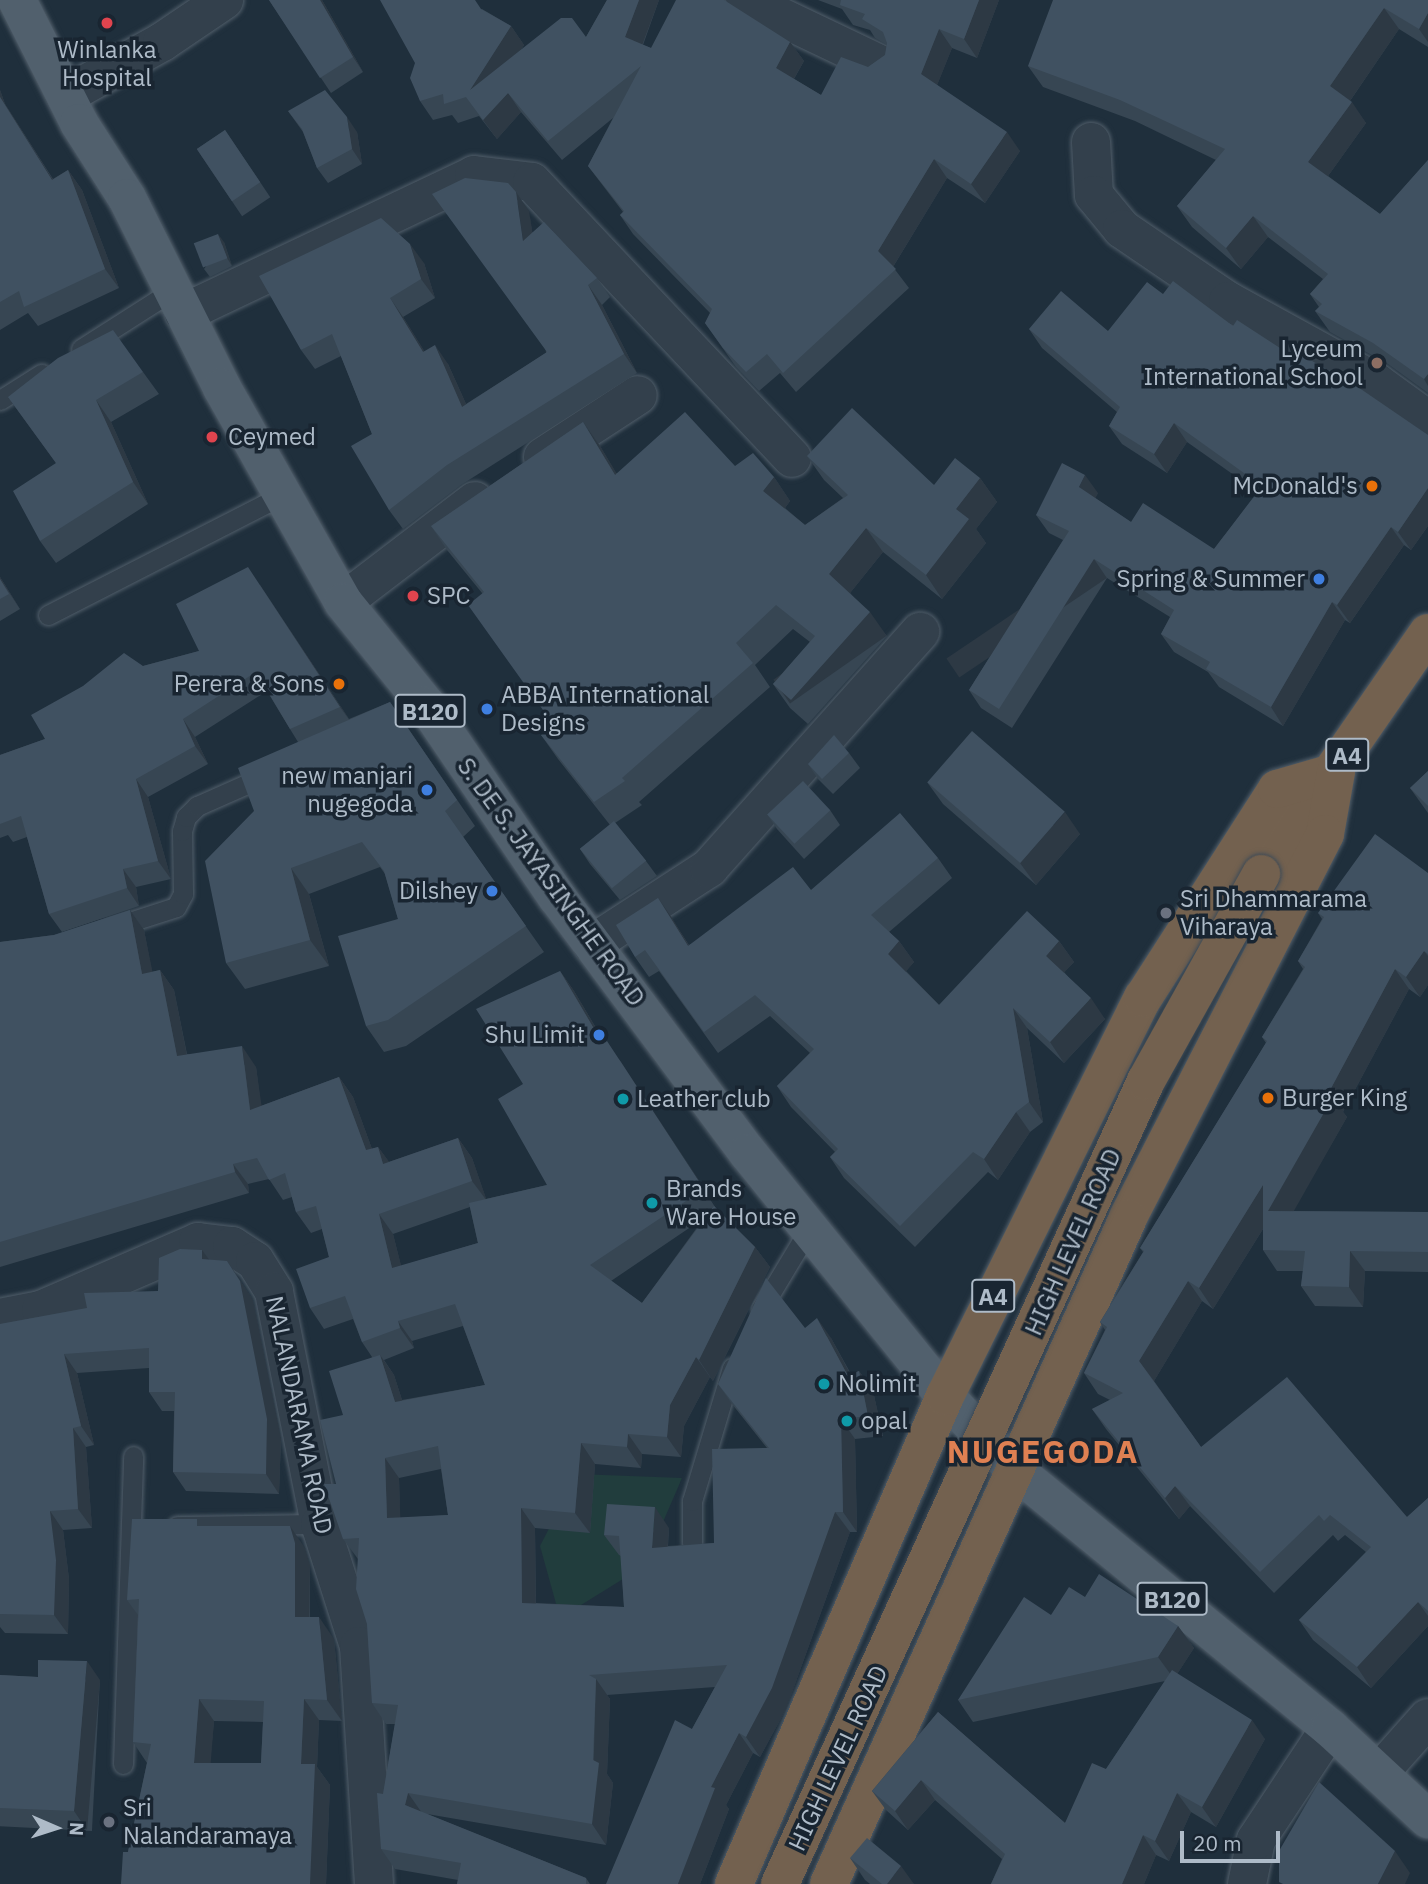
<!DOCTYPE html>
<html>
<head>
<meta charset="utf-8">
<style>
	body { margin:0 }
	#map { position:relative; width:1428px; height:1884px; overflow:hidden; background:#1f2f3c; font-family:"IBM Plex Sans",sans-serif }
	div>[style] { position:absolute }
	.green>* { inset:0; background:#213d3d }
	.roads { filter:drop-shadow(0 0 2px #515e6a) drop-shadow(0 0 2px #515e6a) }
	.lane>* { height:19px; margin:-9.5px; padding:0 9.5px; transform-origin:9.5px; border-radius:9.5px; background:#33404c }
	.street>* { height:38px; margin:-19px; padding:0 19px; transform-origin:19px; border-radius:19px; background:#33404c }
	.primary>* { height:38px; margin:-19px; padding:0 19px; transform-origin:19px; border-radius:19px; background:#51606d }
	.highway>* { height:38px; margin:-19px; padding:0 19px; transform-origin:19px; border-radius:19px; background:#73614f }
	.bridges { filter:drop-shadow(0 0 2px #3e4b57) drop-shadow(0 0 2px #3e4b57) }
	.highway-bridge>* { height:38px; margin:-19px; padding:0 19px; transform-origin:19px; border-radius:19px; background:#73614f }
	.wall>* { inset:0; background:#374653; transform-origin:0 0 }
	.shaded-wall>* { inset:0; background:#2d3944; transform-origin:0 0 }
	.building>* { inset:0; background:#405161; transform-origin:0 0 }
	.dots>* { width:19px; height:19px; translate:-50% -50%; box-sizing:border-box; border:4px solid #192531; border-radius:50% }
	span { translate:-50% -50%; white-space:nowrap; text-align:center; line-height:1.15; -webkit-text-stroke:7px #192531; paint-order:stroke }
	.shield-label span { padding:2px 5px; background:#192531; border:2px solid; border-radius:5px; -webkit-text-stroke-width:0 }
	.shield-label { font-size:23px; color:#aebbc8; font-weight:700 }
	.poi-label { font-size:24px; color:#aebbc8 }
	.right { translate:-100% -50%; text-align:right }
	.left { translate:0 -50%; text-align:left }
	.street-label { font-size:24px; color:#aebbc8 }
	.district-label { font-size:32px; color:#df8052; font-weight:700; letter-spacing:2px }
	.north { position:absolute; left:21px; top:1793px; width:70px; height:70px; -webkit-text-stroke:5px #192531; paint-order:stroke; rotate:93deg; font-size:19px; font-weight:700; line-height:28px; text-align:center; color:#aebbc8 }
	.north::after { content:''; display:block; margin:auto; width:24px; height:32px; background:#aebbc8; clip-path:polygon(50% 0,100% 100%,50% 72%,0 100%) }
	.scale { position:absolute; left:1180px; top:1831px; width:100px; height:32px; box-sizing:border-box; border:4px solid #aebbc8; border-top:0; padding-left:9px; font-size:21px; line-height:24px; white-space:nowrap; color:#aebbc8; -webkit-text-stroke:5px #192531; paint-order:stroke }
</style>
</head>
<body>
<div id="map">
	<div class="green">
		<div style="clip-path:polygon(577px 1474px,682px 1478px,644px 1566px,560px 1618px,540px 1546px)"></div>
	</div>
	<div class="roads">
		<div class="lane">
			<div style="left:81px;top:349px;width:112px;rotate:-32.6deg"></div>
			<div style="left:0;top:400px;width:49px;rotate:-32.4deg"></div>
			<div style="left:48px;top:615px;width:262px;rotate:-27.1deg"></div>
			<div style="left:111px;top:928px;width:68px;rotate:-17.9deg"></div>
			<div style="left:176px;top:907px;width:15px;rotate:-62deg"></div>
			<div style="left:183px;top:894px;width:63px;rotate:-90.9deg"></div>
			<div style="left:182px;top:831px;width:15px;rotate:-74deg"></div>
			<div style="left:186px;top:817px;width:16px;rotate:-45deg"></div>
			<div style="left:197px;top:806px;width:77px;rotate:-23.9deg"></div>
			<div style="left:761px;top:1309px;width:93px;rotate:-59deg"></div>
			<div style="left:177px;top:1526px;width:143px;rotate:-0.8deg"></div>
			<div style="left:692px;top:1543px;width:42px;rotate:-90deg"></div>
			<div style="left:692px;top:1501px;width:139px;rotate:-73.3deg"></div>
			<div style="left:123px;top:1764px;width:308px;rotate:-88.1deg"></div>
		</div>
		<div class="street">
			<div style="left:745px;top:0;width:148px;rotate:25.5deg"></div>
			<div style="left:66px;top:95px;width:110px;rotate:-28.9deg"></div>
			<div style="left:162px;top:42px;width:75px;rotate:-34.1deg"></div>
			<div style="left:1091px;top:142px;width:53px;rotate:86.8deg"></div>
			<div style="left:1094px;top:195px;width:44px;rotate:50.5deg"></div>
			<div style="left:1122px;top:229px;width:128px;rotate:34.2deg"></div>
			<div style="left:1228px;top:301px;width:170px;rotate:28.8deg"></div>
			<div style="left:1377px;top:383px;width:63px;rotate:36deg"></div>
			<div style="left:184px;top:313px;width:321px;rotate:-25.4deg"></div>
			<div style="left:474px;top:175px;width:58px;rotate:6.9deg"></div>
			<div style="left:532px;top:182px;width:379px;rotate:46.7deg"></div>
			<div style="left:543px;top:457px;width:113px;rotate:-33.1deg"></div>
			<div style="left:343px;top:602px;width:166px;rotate:-37.4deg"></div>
			<div style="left:592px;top:944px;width:140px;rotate:-33deg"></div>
			<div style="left:709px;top:868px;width:317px;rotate:-48.2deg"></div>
			<div style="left:0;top:1318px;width:42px;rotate:-11deg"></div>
			<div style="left:41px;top:1310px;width:171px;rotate:-23.4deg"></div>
			<div style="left:198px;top:1242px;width:34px;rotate:7deg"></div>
			<div style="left:232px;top:1246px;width:27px;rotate:33deg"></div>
			<div style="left:255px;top:1261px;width:36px;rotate:58deg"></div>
			<div style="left:274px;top:1292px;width:237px;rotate:78.8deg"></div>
			<div style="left:320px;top:1524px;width:128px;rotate:72.3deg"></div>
			<div style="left:359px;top:1646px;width:238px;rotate:86.4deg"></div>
			<div style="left:1380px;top:1772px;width:72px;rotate:-48.4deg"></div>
			<div style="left:1247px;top:1884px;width:45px;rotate:-78.4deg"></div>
			<div style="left:1256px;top:1840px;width:134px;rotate:-56.5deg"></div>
		</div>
		<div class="primary">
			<div style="left:17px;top:0;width:138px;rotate:63.2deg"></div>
			<div style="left:79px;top:123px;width:89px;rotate:57.4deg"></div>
			<div style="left:127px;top:198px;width:212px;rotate:63.4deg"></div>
			<div style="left:222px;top:388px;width:246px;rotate:60.5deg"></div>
			<div style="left:343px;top:602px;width:134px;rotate:51.1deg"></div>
			<div style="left:427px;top:706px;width:231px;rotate:55.8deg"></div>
			<div style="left:557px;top:897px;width:319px;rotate:53.3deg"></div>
			<div style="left:748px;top:1153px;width:313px;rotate:51deg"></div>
			<div style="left:945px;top:1396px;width:103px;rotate:46.6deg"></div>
			<div style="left:1016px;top:1471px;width:406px;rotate:39.3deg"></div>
			<div style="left:1330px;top:1728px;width:134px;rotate:42.9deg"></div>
		</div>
		<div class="highway">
			<div style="left:1261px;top:874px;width:293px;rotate:-55.3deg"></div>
			<div style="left:734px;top:1884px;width:532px;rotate:-66.62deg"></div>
			<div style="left:945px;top:1396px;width:445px;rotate:-63.6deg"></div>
			<div style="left:1143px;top:998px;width:248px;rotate:-57.3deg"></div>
			<div style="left:1277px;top:789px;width:61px;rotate:-16.1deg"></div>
			<div style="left:1336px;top:772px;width:63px;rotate:100.1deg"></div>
			<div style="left:1325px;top:834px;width:432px;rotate:117.2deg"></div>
			<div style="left:1128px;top:1218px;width:730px;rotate:114.18deg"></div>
		</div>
	</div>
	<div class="bridges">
		<div class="highway-bridge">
			<div style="left:780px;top:1884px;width:882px;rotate:-65.5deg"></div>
			<div style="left:1146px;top:1081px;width:237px;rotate:-60.9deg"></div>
		</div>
	</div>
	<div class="wall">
		<div style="clip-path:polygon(269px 0,322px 0,363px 72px,331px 93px)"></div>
		<div style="clip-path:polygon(607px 0,659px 0,643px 45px,651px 48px,790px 42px,804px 61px,794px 79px,821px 95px,868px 67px,885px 55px,887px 45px,875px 38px,870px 30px,853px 25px,842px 9px,818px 0,999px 0,977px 58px,952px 48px,937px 85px,1020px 151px,985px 203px,947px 178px,893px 267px,909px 288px,796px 392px,780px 373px,759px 391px,736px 367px,705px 323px,710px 313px,633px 234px,620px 215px,623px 212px,588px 166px,613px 118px,562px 160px,521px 112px,497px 139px,479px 116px,458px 123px,452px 115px,433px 120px,420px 101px,415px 63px,482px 9px,511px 26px,524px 45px,521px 50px,586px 37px)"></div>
		<div style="clip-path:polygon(1428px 0,1428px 47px,1399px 29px,1350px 101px,1366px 123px,1328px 176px,1380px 214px,1428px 160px,1428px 393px,1388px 364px,1330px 332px,1315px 311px,1319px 307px,1310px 294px,1323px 279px,1268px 237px,1241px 269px,1192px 227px,1177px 206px,1216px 160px,1135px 121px,1043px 87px,1028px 66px)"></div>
		<div style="clip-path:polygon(0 90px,5px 104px,53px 179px,68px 170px,82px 190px,119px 288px,38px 326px,28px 313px,0 330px)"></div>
		<div style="clip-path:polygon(288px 111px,357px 132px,362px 164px,328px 183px,317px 168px,303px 132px)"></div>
		<div style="left:225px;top:130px;width:81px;height:34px;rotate:56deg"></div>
		<div style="clip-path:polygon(529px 211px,532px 232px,597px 278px,610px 297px,602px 305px,637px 373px,461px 485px,403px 529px,389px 510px,372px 434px,341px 356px,315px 369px,301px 350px,424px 263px,435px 298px,403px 317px,424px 351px,448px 364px,466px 404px,546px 353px)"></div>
		<div style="clip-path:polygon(224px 242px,232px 266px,210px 277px,204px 269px)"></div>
		<div style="clip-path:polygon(1163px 294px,1233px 326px,1300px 361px,1428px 435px,1428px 526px,1411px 550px,1404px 545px,1350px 623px,1345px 620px,1283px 726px,1219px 687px,1208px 672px,1174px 652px,1161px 634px,1170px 617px,1107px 578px,1012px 728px,981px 708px,969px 690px,1063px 540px,1049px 533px,1036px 515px,1098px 493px,1095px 498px,1131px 522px,1214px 549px,1258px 492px,1187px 442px,1167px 473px,1122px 444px,1109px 426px,1117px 412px,1042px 348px,1029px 329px,1108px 331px)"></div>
		<div style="clip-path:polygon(143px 372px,159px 394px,111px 422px,148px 504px,56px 563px,40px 541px,56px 463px,8px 397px)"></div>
		<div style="clip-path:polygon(583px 422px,600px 446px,616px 473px,735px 466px,774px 477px,790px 501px,785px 508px,805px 525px,843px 498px,824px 480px,807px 456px,934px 485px,980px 478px,997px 502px,976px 529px,986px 543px,942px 599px,883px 552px,850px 593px,887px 636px,808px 724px,790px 708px,773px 684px,810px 642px,793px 629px,755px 665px,770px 687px,639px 802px,642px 805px,615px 823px,646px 861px,657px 876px,620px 900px,590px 864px,580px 849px,610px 825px,558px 759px,541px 735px,553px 724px,482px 593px,447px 550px,431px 526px)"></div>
		<div style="clip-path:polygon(0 577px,20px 609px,0 621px)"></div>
		<div style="clip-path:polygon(260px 585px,349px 719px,390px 702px,475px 826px,463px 837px,544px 952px,406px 1046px,384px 1052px,366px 1026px,398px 919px,385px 874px,380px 867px,309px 894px,329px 966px,245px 989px,226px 963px,254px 811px,298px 742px,290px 729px,267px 691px,195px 737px,208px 764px,148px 797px,171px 879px,136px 887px,139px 906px,62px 932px,49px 914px,27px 837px,13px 842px,8px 835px,0 838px,0 755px,45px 739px,143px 666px,199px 651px)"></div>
		<div style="clip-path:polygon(849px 753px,860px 768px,833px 794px,818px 779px,808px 764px)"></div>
		<div style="clip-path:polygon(1428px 771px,1428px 813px,1410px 788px)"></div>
		<div style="clip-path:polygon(927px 782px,1080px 834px,1036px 885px,943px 804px)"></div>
		<div style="clip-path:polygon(830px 810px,840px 825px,804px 859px,777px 829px,767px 814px)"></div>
		<div style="clip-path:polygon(938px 858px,952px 878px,889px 932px,899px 941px,914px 962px,906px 971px,939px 1005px,1059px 941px,1074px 962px,1064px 972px,1105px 1019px,1064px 1063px,1027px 1028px,1043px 1122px,1030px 1132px,998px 1180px,988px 1172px,915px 1247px,844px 1178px,830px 1157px,835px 1152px,791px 1107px,777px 1086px,810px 1053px,770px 1016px,718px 1053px,659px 971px,649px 977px,635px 957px,658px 898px,689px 945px,811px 890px)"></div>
		<div style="clip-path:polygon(1428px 873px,1428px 985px,1420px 997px,1409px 989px,1343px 1112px,1347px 1117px,1293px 1211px,1428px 1212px,1428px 1272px,1365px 1271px,1363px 1307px,1315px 1306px,1301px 1286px,1303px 1271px,1277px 1271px,1263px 1250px,1263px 1229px,1213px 1309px,1202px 1301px,1154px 1381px,1201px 1447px,1407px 1517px,1428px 1498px,1428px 1626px,1371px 1688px,1313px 1640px,1299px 1620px,1366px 1552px,1345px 1535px,1338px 1541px,1333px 1535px,1274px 1593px,1190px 1506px,1179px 1519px,1106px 1429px,1092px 1409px,1110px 1400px,1098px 1394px,1084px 1373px,1105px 1330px,1100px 1322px,1143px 1252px,1140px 1248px,1266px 1043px,1262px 1037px,1303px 969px,1298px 961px,1322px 919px,1318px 913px)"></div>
		<div style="clip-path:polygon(evenodd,130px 910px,144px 930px,152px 972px,160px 970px,174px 990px,187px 1054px,256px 1067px,261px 1106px,339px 1077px,353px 1097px,372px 1149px,378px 1147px,389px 1162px,458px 1138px,472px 1158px,486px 1199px,547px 1185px,523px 1084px,560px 971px,574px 991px,605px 1043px,621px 1062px,717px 1210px,755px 1247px,770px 1267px,713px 1381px,710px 1377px,684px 1426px,681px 1457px,642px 1454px,641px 1468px,595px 1464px,590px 1533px,535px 1528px,536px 1603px,624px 1607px,621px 1556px,619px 1555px,604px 1535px,669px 1528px,668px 1546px,714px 1543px,767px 1448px,732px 1404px,718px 1384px,805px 1328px,831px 1338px,851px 1374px,859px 1371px,873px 1391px,883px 1436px,855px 1439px,857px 1532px,850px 1532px,786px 1709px,760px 1757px,753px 1753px,726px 1805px,729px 1809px,700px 1884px,692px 1729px,715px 1687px,607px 1695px,610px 1699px,607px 1774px,613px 1783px,606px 1845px,427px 1814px,586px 1878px,590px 1884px,457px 1884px,458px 1880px,395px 1869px,381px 1849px,383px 1794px,395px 1724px,386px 1724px,372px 1703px,367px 1624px,358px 1559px,343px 1539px,336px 1484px,343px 1415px,372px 1357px,362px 1342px,353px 1319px,324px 1329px,310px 1308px,329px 1257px,322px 1229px,311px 1233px,296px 1212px,292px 1197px,283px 1200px,269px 1179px,248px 1184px,249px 1193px,0 1267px,0 942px,54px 935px,130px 910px,470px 1207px,478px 1243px,401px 1266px,393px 1234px,470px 1207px,130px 910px,704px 1218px,642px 1303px,611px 1281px,704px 1218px,130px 910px,463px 1326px,485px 1385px,402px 1400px,394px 1375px,384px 1360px,414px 1348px,412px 1341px,463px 1326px,130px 910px,441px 1469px,448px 1515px,400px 1518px,399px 1478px,441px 1469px)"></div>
		<div style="clip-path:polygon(202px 1250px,209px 1260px,227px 1261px,253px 1300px,281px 1438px,279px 1494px,186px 1491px,173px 1472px,174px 1411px,162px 1411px,149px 1392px,149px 1368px,77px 1373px,94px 1445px,86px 1447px,92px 1528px,63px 1530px,69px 1579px,68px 1634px,5px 1633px,0 1627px,0 1324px,87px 1308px,158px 1291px)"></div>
		<div style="clip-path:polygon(evenodd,202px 1526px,305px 1548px,310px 1565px,310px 1617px,334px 1639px,342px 1721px,319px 1720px,317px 1767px,330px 1785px,326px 1884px,121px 1884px,147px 1763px,133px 1742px,138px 1615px,127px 1600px,202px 1526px,214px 1721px,263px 1722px,261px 1763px,210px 1763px,214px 1721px)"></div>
		<div style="clip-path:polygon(1085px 1597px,1178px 1626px,1194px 1648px,1177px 1674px,1265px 1739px,1216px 1827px,1191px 1812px,1169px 1861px,1156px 1855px,1144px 1884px,991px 1884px,1002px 1859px,935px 1800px,908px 1830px,886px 1810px,872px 1791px,938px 1712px,1065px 1823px,1106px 1769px,1165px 1681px,973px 1722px,958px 1700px,1051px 1615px)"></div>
		<div style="left:0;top:1675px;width:100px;height:151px;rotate:3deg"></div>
		<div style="clip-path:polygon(850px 1858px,914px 1884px,870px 1884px,865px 1880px)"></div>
	</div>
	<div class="shaded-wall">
		<div style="clip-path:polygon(320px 0,322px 0,363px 72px,353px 57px)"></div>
		<div style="clip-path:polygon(639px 0,659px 0,638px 56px,625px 37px)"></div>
		<div style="clip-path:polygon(979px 0,999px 0,977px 58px,964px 39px)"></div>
		<div style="clip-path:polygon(1384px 8px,1399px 29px,1345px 108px,1330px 86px)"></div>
		<div style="clip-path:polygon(1428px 13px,1428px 42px,1419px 29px)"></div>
		<div style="clip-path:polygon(511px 26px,524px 45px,484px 109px,470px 90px)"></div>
		<div style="clip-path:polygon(939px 29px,952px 48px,934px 93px,921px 74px)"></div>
		<div style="clip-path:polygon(790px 42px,804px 61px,789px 87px,776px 68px)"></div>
		<div style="clip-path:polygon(0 90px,5px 104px,65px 199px,52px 180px,0 97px)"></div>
		<div style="clip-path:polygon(508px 93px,521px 112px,497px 139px,483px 120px)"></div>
		<div style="clip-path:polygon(1352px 102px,1366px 123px,1323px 183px,1308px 162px)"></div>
		<div style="clip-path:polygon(347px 117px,357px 132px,362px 164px,352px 149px)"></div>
		<div style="clip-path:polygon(1007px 132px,1020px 151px,985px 203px,971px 184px)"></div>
		<div style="clip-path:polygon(934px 159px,947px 178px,891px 270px,878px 251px)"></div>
		<div style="clip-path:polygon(68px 170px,82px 190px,119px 288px,105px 269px)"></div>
		<div style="clip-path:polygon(516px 192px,529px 211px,537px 260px,523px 241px)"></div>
		<div style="clip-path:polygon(1253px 216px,1268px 237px,1241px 269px,1226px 248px)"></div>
		<div style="clip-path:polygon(218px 234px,224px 242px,232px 266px,227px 258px)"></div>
		<div style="clip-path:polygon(410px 244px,424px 263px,435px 298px,421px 279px)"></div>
		<div style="clip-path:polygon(588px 285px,602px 305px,637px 373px,624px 354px)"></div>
		<div style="clip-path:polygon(390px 298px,403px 317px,437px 371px,423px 352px)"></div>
		<div style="clip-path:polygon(435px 345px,448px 364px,476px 426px,462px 407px)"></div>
		<div style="clip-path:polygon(1428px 374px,1428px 386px,1424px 379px)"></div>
		<div style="clip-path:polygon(96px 400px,111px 422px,148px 504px,133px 482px)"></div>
		<div style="clip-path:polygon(583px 422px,600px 446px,632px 499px,615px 475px)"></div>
		<div style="clip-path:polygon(1174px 423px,1187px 442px,1167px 473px,1154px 454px)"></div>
		<div style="clip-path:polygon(1085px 475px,1098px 493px,1092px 505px,1079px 487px)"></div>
		<div style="clip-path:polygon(774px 477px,790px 501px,780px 515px,763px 491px)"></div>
		<div style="clip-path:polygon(980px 478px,997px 502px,976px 529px,986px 543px,942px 599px,926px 575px,956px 509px)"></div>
		<div style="clip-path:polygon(1428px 488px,1428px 526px,1411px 550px,1398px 532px)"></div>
		<div style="clip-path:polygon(1391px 527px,1404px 545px,1350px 623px,1337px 605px)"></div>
		<div style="clip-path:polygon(866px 528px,883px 552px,846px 598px,829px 574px)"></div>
		<div style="left:1094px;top:559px;width:23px;height:178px;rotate:56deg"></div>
		<div style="clip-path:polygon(248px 567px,260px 585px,353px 725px,340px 707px)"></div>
		<div style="clip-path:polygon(0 577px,20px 609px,0 579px)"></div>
		<div style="clip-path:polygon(1332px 602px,1345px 620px,1283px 726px,1271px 707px)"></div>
		<div style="left:870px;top:612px;width:29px;height:118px;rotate:55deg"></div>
		<div style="clip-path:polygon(183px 719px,195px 737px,208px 764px,195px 746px)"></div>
		<div style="clip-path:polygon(136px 779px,148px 797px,171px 879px,158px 861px)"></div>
		<div style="clip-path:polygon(1065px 812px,1080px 834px,1036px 885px,1020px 863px)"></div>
		<div style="clip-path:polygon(291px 868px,309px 894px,329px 966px,310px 940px)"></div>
		<div style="clip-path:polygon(123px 869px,136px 887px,139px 906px,127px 888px)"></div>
		<div style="clip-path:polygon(658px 898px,672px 918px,702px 967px,688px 946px)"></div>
		<div style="clip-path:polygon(130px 910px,144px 930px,157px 994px,142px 974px)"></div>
		<div style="clip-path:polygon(899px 941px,914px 962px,903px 975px,888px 954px)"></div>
		<div style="clip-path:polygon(1059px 941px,1074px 962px,1061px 976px,1046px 956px)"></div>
		<div style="clip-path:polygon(1424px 951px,1428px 956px,1428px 985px,1420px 997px,1406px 977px)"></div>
		<div style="clip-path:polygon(1395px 969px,1409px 989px,1343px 1112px,1347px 1117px,1282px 1232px,1271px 1216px,1213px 1309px,1199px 1288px,1263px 1185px,1328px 1094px)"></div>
		<div style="clip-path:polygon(160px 970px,174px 990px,191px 1076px,177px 1056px)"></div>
		<div style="clip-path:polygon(560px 971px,574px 991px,617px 1064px,603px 1044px)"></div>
		<div style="clip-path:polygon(1091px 998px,1105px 1019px,1064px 1063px,1050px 1042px)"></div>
		<div style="clip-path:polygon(1013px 1008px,1027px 1028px,1043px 1122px,1029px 1102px)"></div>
		<div style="clip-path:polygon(607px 1041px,621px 1062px,718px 1209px,704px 1189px)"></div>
		<div style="clip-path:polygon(242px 1046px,256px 1067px,265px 1130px,250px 1110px)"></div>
		<div style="clip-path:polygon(339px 1077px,353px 1097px,380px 1171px,366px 1150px)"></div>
		<div style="clip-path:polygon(1016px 1112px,1030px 1132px,998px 1180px,984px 1159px)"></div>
		<div style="clip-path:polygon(458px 1138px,472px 1158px,487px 1201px,472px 1181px)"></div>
		<div style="clip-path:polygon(378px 1147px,393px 1167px,383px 1164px)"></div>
		<div style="clip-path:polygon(233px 1164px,248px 1184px,249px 1193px,235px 1172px)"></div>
		<div style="clip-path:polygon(379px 1214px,393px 1234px,407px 1289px,392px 1268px)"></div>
		<div style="clip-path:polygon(755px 1247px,770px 1267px,713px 1381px,699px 1360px)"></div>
		<div style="clip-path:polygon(202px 1250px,216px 1269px,202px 1259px)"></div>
		<div style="clip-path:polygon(1350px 1251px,1365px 1271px,1363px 1307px,1349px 1287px)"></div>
		<div style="clip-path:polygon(227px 1261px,253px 1300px,281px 1438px,279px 1494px,266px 1474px)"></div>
		<div style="clip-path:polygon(1188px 1281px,1202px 1301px,1154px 1381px,1139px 1361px)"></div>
		<div style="clip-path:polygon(817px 1318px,831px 1338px,862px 1396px,848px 1376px)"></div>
		<div style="clip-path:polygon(398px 1321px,412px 1341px,414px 1348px,400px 1328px)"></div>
		<div style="clip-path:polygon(64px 1354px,77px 1373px,94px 1445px,81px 1426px)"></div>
		<div style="clip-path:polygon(380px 1355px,394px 1375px,409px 1422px,395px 1402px)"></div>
		<div style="clip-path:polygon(696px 1357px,710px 1377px,684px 1426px,681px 1457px,667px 1437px,670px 1405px)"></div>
		<div style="clip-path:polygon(859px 1371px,873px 1391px,883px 1436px,868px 1416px)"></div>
		<div style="clip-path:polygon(841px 1419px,855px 1439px,857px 1532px,843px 1512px)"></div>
		<div style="clip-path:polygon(73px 1428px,86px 1447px,92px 1528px,78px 1509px)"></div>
		<div style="clip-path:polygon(628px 1434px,642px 1454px,641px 1468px,627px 1447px)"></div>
		<div style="clip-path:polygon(581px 1443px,595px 1464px,590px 1533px,575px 1513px)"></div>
		<div style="clip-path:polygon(385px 1458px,399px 1478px,401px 1539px,387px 1518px)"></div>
		<div style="clip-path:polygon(1175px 1486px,1190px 1506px,1179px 1519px,1165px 1498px)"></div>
		<div style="clip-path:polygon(655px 1507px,669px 1528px,666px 1568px,652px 1548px)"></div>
		<div style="clip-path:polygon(521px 1508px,535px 1528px,536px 1623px,522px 1603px)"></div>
		<div style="clip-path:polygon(50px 1511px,63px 1530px,69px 1579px,68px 1634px,54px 1615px)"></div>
		<div style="clip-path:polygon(835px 1512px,850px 1532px,786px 1709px,760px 1757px,746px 1737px)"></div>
		<div style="clip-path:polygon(290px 1526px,305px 1548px,310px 1565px,309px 1638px,295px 1617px)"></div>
		<div style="clip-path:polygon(1418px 1602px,1428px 1616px,1428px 1626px,1371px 1688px,1357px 1667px)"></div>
		<div style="clip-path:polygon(319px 1617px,334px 1639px,342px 1721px,327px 1700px)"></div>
		<div style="clip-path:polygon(1178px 1626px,1194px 1648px,1174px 1679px,1158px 1657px)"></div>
		<div style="clip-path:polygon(87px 1661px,100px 1680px,87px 1830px,74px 1811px)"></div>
		<div style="clip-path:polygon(596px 1679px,610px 1699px,607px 1774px,613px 1783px,606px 1845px,592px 1824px)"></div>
		<div style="clip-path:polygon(199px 1699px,214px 1721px,209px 1784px,194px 1763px)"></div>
		<div style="clip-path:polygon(304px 1699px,319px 1720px,317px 1767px,330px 1785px,326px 1884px,310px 1884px,301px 1764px)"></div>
		<div style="clip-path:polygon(1252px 1720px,1265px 1739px,1216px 1827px,1202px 1807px)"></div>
		<div style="clip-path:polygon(739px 1733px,753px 1753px,726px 1805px,729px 1809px,700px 1884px,678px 1884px,711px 1787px)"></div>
		<div style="clip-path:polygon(921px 1780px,935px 1800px,908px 1830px,895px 1811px)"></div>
		<div style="clip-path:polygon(408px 1793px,422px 1813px,405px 1805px)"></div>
		<div style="clip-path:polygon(1177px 1793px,1191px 1812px,1169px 1861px,1155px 1841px)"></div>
		<div style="clip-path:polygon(1143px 1835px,1156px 1855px,1144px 1884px,1122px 1884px)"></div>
		<div style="clip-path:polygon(1395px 1851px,1410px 1873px,1405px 1884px,1378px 1884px)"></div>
		<div style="clip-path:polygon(901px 1866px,914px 1884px,887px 1884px)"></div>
	</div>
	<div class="building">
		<div style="clip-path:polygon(269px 0,320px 0,353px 57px,320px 78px)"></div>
		<div style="clip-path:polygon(380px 0,475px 0,481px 9px,511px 26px,470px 90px,561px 18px,572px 18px,586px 37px,607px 0,639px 0,625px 37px,651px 48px,676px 0,724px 0,790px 42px,776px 68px,821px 95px,841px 57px,868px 67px,885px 55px,887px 43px,883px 32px,862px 19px,865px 14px,840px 5px,841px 0,979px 0,964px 39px,939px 29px,921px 74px,1007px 132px,971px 184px,934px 159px,878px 251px,896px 269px,783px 373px,767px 354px,746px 372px,723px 348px,705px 323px,712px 309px,620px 215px,624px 211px,588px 166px,641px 66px,548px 141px,508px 93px,483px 120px,466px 97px,444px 104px,443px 94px,420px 101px,410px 78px,415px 63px)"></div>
		<div style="clip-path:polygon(1053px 0,1428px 0,1428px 13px,1419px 29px,1384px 8px,1330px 86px,1352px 102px,1308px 162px,1380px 214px,1428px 160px,1428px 374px,1424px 379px,1373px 343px,1315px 311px,1322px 304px,1310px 294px,1328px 274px,1253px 216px,1226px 248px,1177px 206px,1225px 149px,1120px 100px,1028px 66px)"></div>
		<div style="clip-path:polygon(325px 90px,347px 117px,352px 149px,317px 168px,302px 129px,288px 111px)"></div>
		<div style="clip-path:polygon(0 97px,52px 180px,68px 170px,105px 269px,24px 307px,19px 291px,0 302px)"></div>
		<div style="left:225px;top:130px;width:63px;height:34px;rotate:56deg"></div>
		<div style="clip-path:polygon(465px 178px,508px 183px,516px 192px,523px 241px,544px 222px,597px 278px,588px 285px,624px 354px,447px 465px,389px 510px,351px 446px,372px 434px,332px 334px,301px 350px,259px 276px,381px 218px,410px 244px,421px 279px,390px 298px,423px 352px,435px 345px,462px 407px,547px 352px,432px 194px)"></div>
		<div style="left:218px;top:234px;width:26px;height:26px;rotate:69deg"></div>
		<div style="clip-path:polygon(1173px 281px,1233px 326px,1237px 320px,1300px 361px,1303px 356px,1352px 383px,1428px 435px,1428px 488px,1398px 532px,1391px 527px,1337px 605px,1332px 602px,1271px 707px,1206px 669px,1210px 662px,1161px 634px,1174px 610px,1094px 559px,999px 709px,969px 690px,1069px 531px,1036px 515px,1062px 463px,1085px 475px,1079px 487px,1131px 522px,1143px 503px,1214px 549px,1262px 486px,1174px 423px,1154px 454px,1109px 426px,1120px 407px,1029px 329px,1061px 291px,1108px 331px,1147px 282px,1163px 294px)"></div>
		<div style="clip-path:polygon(113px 330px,143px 372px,96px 400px,133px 482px,40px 541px,13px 491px,56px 463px,8px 397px,58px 358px)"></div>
		<div style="clip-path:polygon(852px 408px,934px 485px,955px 458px,980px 478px,956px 509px,969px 519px,926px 575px,866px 528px,829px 574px,870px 612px,791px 700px,773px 684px,815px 636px,776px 605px,736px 643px,753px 663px,622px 778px,625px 781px,594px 802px,541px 735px,553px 724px,468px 605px,484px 592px,431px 526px,583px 422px,615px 475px,685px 412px,735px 466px,753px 453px,774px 477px,763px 491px,805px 525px,848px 495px,807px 456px)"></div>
		<div style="clip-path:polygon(248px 567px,340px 707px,290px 729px,256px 672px,183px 719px,195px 746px,136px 779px,158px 861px,123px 869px,127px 888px,49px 914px,21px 816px,0 824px,0 755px,45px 739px,31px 715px,83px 686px,124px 653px,143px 666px,199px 651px,176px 604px)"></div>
		<div style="clip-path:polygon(0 579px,9px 594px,0 599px)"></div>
		<div style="clip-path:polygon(390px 702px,457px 800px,445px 811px,526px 926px,388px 1020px,366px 1026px,338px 936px,398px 919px,384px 871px,362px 842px,291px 868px,310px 940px,226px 963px,205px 861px,254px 811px,238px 768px)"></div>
		<div style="left:972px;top:731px;width:123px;height:68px;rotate:41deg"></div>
		<div style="clip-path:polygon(834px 735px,849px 753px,822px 779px,808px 764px)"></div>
		<div style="clip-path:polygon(1428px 771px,1428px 806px,1410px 788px)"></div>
		<div style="left:803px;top:781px;width:40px;height:49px;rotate:47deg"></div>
		<div style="clip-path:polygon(900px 813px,938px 858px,871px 915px,899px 941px,888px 954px,939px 1005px,1027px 911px,1059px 941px,1046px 956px,1091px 998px,1050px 1042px,1013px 1008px,1029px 1102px,1016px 1112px,984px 1159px,973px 1152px,900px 1226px,830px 1157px,838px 1149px,777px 1086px,814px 1049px,755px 995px,704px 1032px,645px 950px,635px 957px,616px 925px,658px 898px,688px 946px,793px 867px,811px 890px)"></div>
		<div style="left:614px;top:821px;width:51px;height:44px;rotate:51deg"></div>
		<div style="clip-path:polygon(1375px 834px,1428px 873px,1428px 954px,1424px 951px,1406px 977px,1395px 969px,1328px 1094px,1333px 1097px,1268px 1211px,1428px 1212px,1428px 1252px,1350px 1251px,1349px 1287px,1301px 1286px,1305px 1251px,1263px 1250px,1263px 1185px,1199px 1288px,1188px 1281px,1139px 1361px,1201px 1447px,1287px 1377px,1407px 1517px,1428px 1498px,1428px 1611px,1418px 1602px,1357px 1667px,1299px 1620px,1371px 1547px,1330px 1515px,1324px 1521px,1319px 1515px,1260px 1572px,1175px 1486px,1165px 1498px,1092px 1409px,1123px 1393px,1084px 1373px,1107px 1327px,1100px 1322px,1144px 1251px,1140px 1248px,1267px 1041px,1262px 1037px,1305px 967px,1298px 961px,1324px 917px,1318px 913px)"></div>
		<div style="clip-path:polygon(evenodd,130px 910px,142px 974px,160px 970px,177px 1056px,242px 1046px,250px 1110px,339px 1077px,366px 1150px,378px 1147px,383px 1164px,458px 1138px,472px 1181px,379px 1214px,392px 1268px,478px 1243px,469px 1203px,547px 1185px,498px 1099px,523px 1084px,476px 1009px,560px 971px,603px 1044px,607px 1041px,704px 1189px,590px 1265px,642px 1303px,714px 1206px,755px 1247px,699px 1360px,696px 1357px,670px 1405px,667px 1437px,628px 1434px,627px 1447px,581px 1443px,575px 1513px,521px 1508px,522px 1603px,624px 1607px,619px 1536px,604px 1535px,607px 1504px,655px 1507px,652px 1548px,714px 1543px,712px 1449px,769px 1448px,718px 1384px,766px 1278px,805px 1328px,817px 1318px,848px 1376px,859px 1371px,868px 1416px,841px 1419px,843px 1512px,835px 1512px,772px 1688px,746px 1737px,739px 1733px,711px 1787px,715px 1788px,678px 1884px,606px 1884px,675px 1720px,692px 1729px,727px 1665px,589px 1675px,596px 1679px,593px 1760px,599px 1763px,592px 1824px,408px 1793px,405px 1805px,586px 1878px,586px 1884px,457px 1884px,461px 1863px,381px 1849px,377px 1793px,383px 1794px,398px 1705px,372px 1703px,367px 1624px,356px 1589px,359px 1538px,343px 1539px,324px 1484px,336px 1484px,320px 1420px,343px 1415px,329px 1371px,380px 1355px,395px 1402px,485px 1385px,455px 1304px,398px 1321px,400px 1328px,362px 1342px,345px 1296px,310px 1308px,296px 1269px,329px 1257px,316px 1206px,296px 1212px,285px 1173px,269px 1180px,257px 1158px,233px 1164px,235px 1172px,0 1242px,0 942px,54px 935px,130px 910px,438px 1446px,448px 1515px,387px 1518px,385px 1458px,438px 1446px)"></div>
		<div style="clip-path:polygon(180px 1249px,202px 1250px,202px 1259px,227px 1261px,240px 1281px,267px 1419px,266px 1474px,173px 1472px,175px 1392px,149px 1392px,149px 1348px,64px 1354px,81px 1426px,73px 1428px,78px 1509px,50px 1511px,56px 1560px,54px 1615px,0 1614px,0 1324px,87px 1308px,84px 1293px,158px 1291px,159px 1258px)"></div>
		<div style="clip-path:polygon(evenodd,132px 1519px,197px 1519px,197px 1526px,290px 1526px,295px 1543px,295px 1617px,319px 1617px,327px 1700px,304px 1699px,301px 1764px,315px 1764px,310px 1884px,121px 1884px,123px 1852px,128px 1852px,151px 1744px,133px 1742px,139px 1599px,127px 1600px,132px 1519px,199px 1699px,264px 1701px,261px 1763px,194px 1763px,199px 1699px)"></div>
		<div style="clip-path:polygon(1099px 1574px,1178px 1626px,1158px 1657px,958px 1700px,1024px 1597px,1051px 1615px,1069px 1587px,1085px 1597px)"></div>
		<div style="clip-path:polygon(38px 1660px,87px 1661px,74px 1811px,0 1808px,0 1675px,38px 1677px)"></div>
		<div style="clip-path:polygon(1172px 1670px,1252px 1720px,1202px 1807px,1177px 1793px,1155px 1841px,1143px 1835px,1122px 1884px,991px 1884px,1005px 1854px,921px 1780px,895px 1811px,872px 1791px,938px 1712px,1065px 1823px,1092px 1763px,1106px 1769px)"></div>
		<div style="clip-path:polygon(1319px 1782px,1395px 1851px,1378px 1884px,1283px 1884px,1279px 1882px,1279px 1851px)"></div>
		<div style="clip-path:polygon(867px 1838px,901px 1866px,887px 1884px,882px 1884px,850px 1858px)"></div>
	</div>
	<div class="dots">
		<div style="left:107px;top:23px;background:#e0444e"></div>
		<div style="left:1377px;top:363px;background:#8d6e63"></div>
		<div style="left:212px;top:437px;background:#e0444e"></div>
		<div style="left:1372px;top:486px;background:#e8710a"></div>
		<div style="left:1319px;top:579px;background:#3f7fe0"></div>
		<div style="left:413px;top:596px;background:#e0444e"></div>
		<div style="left:339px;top:684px;background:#e8710a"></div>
		<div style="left:487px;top:709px;background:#3f7fe0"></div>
		<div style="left:427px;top:790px;background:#3f7fe0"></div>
		<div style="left:492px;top:891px;background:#3f7fe0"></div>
		<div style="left:1166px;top:913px;background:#6b7280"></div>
		<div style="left:599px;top:1035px;background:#3f7fe0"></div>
		<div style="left:1268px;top:1098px;background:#e8710a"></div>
		<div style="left:623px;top:1099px;background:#0f9aa8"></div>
		<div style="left:652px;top:1203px;background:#0f9aa8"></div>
		<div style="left:824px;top:1384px;background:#0f9aa8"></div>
		<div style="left:847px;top:1421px;background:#0f9aa8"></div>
		<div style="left:109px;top:1822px;background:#6b7280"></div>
	</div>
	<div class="shield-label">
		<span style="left:430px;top:711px">B120</span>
		<span style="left:1347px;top:755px">A4</span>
		<span style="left:993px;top:1296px">A4</span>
		<span style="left:1172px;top:1599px">B120</span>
	</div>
	<div class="poi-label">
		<span style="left:107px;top:64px">Winlanka<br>Hospital</span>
		<span class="right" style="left:1363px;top:363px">Lyceum<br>International School</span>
		<span class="left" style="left:228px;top:437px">Ceymed</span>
		<span class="right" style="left:1358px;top:486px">McDonald's</span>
		<span class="right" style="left:1305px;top:579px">Spring &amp; Summer</span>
		<span class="left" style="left:427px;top:596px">SPC</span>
		<span class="right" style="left:325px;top:684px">Perera &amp; Sons</span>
		<span class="left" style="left:501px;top:709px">ABBA International<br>Designs</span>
		<span class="right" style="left:413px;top:790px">new manjari<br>nugegoda</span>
		<span class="right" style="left:478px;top:891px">Dilshey</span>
		<span class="left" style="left:1180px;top:913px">Sri Dhammarama<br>Viharaya</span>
		<span class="right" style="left:585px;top:1035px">Shu Limit</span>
		<span class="left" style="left:1282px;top:1098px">Burger King</span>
		<span class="left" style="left:637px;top:1099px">Leather club</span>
		<span class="left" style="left:666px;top:1203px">Brands<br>Ware House</span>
		<span class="left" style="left:838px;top:1384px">Nolimit</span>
		<span class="left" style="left:861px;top:1421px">opal</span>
		<span class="left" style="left:123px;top:1822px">Sri<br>Nalandaramaya</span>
	</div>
	<div class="street-label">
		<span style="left:551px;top:882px;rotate:54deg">S. DE S. JAYASINGHE ROAD</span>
		<span style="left:1073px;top:1242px;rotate:-66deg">HIGH LEVEL ROAD</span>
		<span style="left:299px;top:1415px;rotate:78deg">NALANDARAMA ROAD</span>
		<span style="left:838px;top:1758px;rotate:-65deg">HIGH LEVEL ROAD</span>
	</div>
	<div class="district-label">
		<span style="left:1043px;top:1451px">NUGEGODA</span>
	</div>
	<div class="north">N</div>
	<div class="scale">20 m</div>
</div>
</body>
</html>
